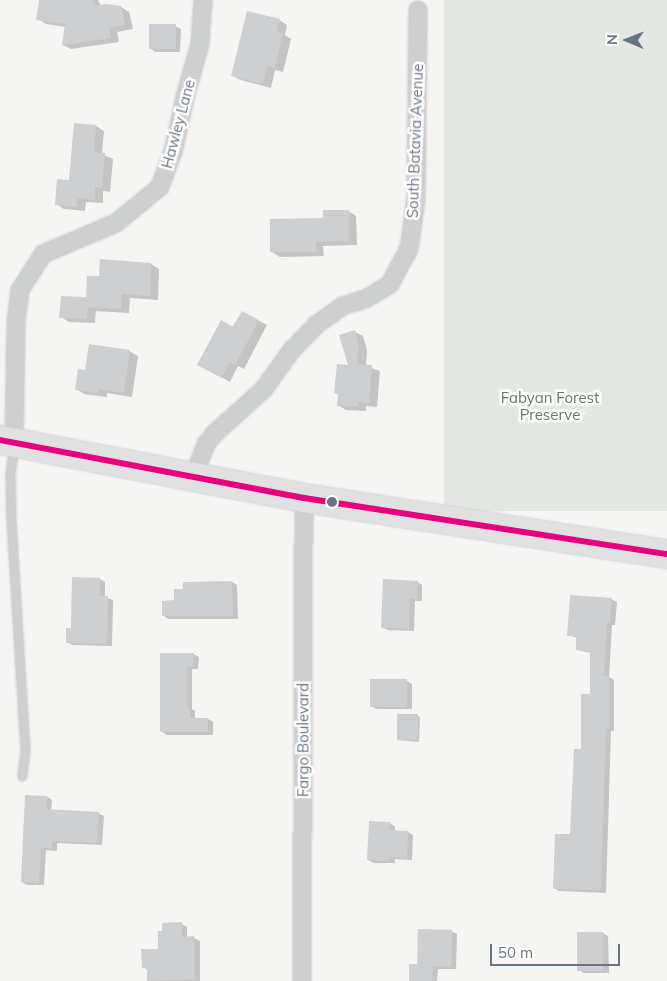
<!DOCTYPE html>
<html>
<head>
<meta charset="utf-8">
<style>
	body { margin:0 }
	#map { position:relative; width:667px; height:981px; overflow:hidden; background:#f5f5f4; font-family:Mulish,sans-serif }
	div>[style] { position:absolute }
	.green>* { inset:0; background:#e4e8e2; transform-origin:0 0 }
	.shadow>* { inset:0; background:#0003 }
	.building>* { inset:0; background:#cdcfd0; transform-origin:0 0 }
	.roads { filter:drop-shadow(0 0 1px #d1d2d2) drop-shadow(0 0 1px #d1d2d2) }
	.lane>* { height:9px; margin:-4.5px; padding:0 4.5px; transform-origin:4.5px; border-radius:4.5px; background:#cecfcf }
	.street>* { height:18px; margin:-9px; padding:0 9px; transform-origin:9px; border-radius:9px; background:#cecfcf }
	.primary>* { height:28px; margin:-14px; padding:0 14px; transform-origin:14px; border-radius:14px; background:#e1e1e2 }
	.bus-1>* { height:6px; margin:-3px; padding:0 3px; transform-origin:3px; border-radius:3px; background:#e5007d }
	.dots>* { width:14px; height:14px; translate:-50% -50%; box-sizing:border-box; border:2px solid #fff; border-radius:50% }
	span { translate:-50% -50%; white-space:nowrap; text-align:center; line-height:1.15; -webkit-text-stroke:5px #fff; paint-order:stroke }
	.street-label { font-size:15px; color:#677483 }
	.park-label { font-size:15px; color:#687a65 }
	.north { position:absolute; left:602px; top:15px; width:50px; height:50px; -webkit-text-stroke:4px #fff; paint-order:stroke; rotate:271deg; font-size:14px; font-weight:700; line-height:20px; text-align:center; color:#677483 }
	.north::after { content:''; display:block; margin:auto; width:18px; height:22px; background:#677483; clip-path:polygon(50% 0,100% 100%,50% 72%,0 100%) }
	.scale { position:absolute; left:490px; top:944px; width:130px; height:22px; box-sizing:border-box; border:2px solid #677483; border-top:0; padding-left:6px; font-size:15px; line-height:18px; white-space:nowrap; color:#677483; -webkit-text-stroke:4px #fff; paint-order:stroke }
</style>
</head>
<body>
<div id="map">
	<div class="green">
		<div style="left:444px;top:0;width:223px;height:511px"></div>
	</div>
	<div class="shadow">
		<div style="clip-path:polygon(40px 0,98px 0,101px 6px,121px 7px,129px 12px,133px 29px,117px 32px,119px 42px,71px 49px,63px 45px,66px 27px,46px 24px,38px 19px)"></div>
		<div style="clip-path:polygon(279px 20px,287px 25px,285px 35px,291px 39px,283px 72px,275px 70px,271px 88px,241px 80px,233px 76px)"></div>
		<div style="clip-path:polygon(175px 26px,181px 29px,180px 52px,155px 52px,150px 48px)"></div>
		<div style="clip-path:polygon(96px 126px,104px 131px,102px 154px,113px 159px,110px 192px,103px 191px,103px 203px,86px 202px,85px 211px,64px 209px,56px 204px,70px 182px)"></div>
		<div style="clip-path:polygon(348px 211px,356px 216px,357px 245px,323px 246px,324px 256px,280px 257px,272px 252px,324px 220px)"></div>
		<div style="clip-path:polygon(151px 264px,159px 269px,158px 300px,130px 298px,129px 313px,96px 311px,95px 323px,69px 322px,61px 317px,87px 299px,100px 278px)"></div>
		<div style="clip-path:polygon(242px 312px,267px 325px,244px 369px,238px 366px,230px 382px,207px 369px)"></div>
		<div style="clip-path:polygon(355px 332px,363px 336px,367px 350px,366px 366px,380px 371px,377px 407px,366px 406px,366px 411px,346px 410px,338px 405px,339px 395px,335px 393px,349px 367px)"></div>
		<div style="clip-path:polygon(129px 351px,138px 356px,132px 397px,107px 393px,107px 397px,84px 394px,76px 389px,86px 372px)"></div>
		<div style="clip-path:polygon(100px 579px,105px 582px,105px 597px,113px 600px,112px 646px,73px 645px,67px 642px,72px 629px)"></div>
		<div style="clip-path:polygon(232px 582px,237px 585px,238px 619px,169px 619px,164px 616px,175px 602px)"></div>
		<div style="clip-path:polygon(417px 582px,422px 585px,422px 601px,415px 601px,414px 631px,388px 630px,382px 627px)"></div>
		<div style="clip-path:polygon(611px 599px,617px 602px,615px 625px,612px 625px,609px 677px,614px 680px,614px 731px,611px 731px,606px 893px,559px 891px,554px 888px,571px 835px,591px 696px,591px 653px,577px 650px,578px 638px,568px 635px)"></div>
		<div style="clip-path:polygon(162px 654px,193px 654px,199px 657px,198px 669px,192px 669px,192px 709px,195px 711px,195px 719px,208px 719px,213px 722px,213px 735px,167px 735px,161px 731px)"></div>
		<div style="clip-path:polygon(407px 681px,412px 684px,412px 709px,377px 709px,371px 706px)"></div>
		<div style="clip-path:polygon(418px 716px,420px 717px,419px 742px,397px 740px)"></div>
		<div style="clip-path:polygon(47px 797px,52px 800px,51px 811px,98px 813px,104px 816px,102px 845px,57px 843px,57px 851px,46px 850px,44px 885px,27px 885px,22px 882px)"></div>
		<div style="clip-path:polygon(390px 823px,395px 827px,395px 831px,408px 832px,413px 835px,412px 860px,395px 859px,395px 863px,374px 863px,368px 860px)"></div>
		<div style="clip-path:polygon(181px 924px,187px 927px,187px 938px,194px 938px,200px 941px,200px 981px,148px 981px,148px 970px,143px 967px)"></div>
		<div style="clip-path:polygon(451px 931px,457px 934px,456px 969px,438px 969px,437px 981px,410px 981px,419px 965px)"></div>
		<div style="clip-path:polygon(603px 933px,608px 936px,609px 973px,584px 973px,579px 970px)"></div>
	</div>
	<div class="building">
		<div style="clip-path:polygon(39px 0,93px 0,94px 6px,106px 4px,121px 6px,125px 25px,109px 28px,111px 38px,62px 45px,65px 24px,36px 20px)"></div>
		<div style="clip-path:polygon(247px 11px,280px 19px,277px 31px,283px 33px,275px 68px,267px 66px,263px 84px,231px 76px)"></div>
		<div style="left:149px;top:24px;width:27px;height:25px"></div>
		<div style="clip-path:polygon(74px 123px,96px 125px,94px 152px,105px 153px,102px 188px,95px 187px,95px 200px,78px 198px,77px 207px,55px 205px,57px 179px,69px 180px)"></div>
		<div style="clip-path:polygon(323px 210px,349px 210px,349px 241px,316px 242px,316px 252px,270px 252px,270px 219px,323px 218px)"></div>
		<div style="clip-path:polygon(100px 259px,151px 263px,150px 296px,122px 294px,121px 309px,88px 307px,87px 319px,59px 318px,61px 296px,86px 297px,87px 276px,99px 276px)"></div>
		<div style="clip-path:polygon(242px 311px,259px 320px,235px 365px,230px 362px,222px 378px,197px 365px,221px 320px,233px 327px)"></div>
		<div style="clip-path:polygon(355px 330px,359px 345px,357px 364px,372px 365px,369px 403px,358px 402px,358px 407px,337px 406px,338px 394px,334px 393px,337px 364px,348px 365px,339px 335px)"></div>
		<div style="clip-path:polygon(89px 344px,130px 350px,124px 393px,99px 389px,99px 393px,75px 390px,78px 369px,85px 370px)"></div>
		<div style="clip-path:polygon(72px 577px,100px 578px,100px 596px,108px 596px,107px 644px,66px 643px,66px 628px,71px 628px)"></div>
		<div style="clip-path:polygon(383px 579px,418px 581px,417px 599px,410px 598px,409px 629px,381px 628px)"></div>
		<div style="clip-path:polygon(232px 581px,233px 616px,162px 616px,162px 601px,174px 600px,174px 589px,183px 589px,183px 582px)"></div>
		<div style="clip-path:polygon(570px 595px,612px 598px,610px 622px,607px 622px,604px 676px,609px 676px,609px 729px,606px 729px,601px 890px,553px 889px,555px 834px,570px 834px,574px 749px,581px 749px,581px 694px,590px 694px,590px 651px,576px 650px,576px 636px,567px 636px)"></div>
		<div style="clip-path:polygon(160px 653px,194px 653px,193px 667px,187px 667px,187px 707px,190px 707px,190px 718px,208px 718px,208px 732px,160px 732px)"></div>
		<div style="left:370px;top:679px;width:37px;height:28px"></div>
		<div style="left:397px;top:714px;width:21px;height:26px"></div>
		<div style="clip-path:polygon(25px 795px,47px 796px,46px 809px,99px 812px,97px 843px,52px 841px,52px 849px,41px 848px,39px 883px,21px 882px)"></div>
		<div style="clip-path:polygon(369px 821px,390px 822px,390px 830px,408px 831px,407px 858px,390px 857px,390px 861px,367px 860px)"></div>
		<div style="clip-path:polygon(182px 922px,182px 937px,194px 936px,195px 979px,147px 981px,147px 968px,142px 968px,141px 949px,158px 949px,158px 931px,162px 931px,162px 923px)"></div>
		<div style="clip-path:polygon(418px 929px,452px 930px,451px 967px,433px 966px,432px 981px,409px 981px,409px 964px,417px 964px)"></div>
		<div style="left:577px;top:932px;width:26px;height:39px"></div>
	</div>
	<div class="roads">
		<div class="lane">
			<div style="left:14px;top:445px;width:30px;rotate:98deg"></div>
			<div style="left:10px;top:475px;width:46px;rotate:88.8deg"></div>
			<div style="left:11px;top:521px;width:229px;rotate:86.5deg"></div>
			<div style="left:25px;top:750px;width:26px;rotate:97deg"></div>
		</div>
		<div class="street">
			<div style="left:14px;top:442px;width:120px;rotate:-89deg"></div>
			<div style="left:16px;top:322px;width:32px;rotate:-83deg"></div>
			<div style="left:20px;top:290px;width:43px;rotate:-57.4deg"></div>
			<div style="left:43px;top:254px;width:79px;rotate:-23deg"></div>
			<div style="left:116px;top:223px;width:57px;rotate:-39.3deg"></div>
			<div style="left:160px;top:187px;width:37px;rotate:-70deg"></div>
			<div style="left:173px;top:152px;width:56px;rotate:-77.7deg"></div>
			<div style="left:185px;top:97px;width:55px;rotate:-74.2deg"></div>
			<div style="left:200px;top:44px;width:44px;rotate:-86.1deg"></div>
			<div style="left:193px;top:477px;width:37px;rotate:-68deg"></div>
			<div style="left:207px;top:443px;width:11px;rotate:-52deg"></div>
			<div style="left:214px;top:434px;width:67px;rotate:-42deg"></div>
			<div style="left:264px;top:389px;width:47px;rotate:-54.6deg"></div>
			<div style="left:291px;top:351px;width:37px;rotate:-46deg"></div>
			<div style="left:317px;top:324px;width:32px;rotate:-35deg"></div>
			<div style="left:343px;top:306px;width:25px;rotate:-18deg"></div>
			<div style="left:367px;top:298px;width:27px;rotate:-31deg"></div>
			<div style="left:390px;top:284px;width:40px;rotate:-62deg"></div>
			<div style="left:409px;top:249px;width:51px;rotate:-82.2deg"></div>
			<div style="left:416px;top:198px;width:188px;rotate:-89.4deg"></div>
			<div style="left:302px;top:981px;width:483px;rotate:-89.8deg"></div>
		</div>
		<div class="primary">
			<div style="left:0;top:440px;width:309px;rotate:10.8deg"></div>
			<div style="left:304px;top:498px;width:367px;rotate:8.8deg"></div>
		</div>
	</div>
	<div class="bus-1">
		<div style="left:0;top:440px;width:309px;rotate:10.8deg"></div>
		<div style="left:304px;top:498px;width:367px;rotate:8.8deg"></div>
	</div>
	<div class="dots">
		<div style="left:332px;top:502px;background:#677483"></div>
	</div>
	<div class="street-label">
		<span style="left:178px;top:124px;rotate:-75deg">Hawley Lane</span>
		<span style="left:415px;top:141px;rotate:-88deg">South Batavia Avenue</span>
		<span style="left:303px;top:740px;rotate:-90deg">Fargo Boulevard</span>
	</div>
	<div class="park-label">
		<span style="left:550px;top:406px">Fabyan Forest<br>Preserve</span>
	</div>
	<div class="north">N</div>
	<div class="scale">50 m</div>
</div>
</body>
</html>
